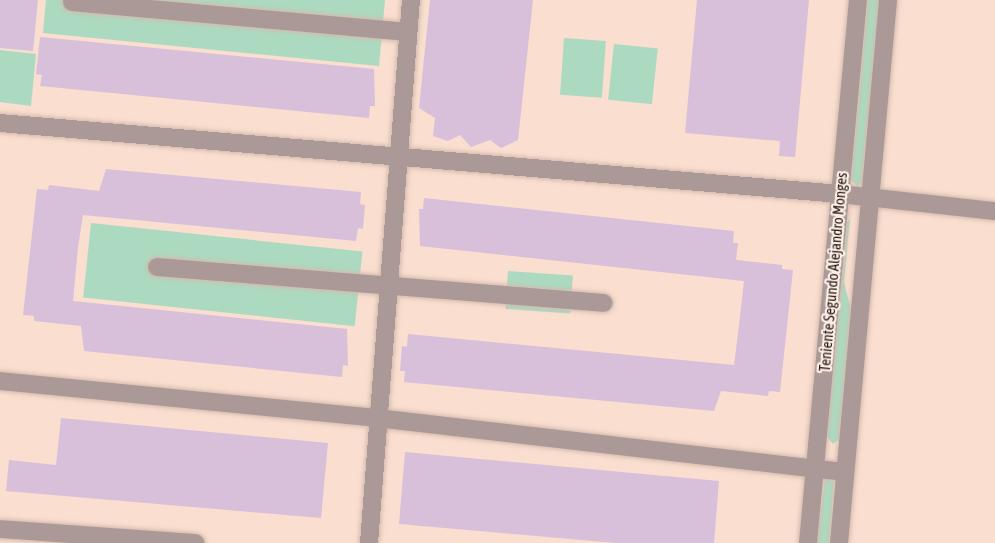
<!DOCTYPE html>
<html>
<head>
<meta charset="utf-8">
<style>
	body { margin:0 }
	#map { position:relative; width:995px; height:543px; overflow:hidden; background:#fadecf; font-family:"Asap Condensed",sans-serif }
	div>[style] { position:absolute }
	.green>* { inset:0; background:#acdac0; transform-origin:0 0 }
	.building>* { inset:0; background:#d8bfda }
	.roads { filter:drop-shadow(0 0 2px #d3baad) drop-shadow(0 0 2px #d3baad) }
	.minor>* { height:18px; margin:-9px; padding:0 9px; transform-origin:9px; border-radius:9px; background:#aa9996 }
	span { translate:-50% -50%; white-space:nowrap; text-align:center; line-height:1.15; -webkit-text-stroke:4.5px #fdefe7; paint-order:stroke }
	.street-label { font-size:15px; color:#231711 }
</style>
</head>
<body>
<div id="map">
	<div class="green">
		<div style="clip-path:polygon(46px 0,385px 0,379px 66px,43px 33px)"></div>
		<div style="clip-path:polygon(868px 0,879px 0,862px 182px,857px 186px,851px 180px)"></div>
		<div style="left:564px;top:38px;width:42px;height:57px;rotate:4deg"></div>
		<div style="left:614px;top:44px;width:44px;height:56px;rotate:6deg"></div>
		<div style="clip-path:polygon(0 50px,36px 54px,31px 106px,0 102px)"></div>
		<div style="clip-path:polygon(850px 219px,844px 282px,851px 309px,839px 439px,833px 444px,827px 437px,847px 222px)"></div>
		<div style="left:91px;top:223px;width:273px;height:75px;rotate:6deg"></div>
		<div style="left:508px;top:271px;width:65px;height:38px;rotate:4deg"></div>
		<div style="clip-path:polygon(825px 478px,834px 482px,829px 543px,817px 543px)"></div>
	</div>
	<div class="building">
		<div style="clip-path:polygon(0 0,38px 0,33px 51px,0 48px)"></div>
		<div style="clip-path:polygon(430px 0,533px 0,518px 140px,501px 148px,490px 140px,471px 147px,460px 135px,448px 141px,433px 136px,435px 118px,419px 108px)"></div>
		<div style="clip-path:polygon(697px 0,809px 0,795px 157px,779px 156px,780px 141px,685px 133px)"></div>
		<div style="clip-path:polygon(40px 37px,374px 69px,375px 106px,370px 106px,369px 118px,40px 86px,42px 75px,36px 74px)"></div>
		<div style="clip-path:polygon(106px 169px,361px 192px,360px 204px,365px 205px,363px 229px,358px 228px,356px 241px,83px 215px,78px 247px,73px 301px,347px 329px,348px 366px,343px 365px,342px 377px,84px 351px,81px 326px,34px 321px,34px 316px,23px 315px,37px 189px,48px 190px,49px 185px,99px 191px)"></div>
		<div style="clip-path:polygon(424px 198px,734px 231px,733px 243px,738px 243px,736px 260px,782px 265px,782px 269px,793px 270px,780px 392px,769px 391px,768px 396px,721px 391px,714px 411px,404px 382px,405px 371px,400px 371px,402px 346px,407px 347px,408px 334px,734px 365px,738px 334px,744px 281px,420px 246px,419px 209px,423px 209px)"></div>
		<div style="clip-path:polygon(61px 418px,328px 443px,321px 518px,6px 491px,9px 460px,56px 465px)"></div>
		<div style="clip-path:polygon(405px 452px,719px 481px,714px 543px,616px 543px,399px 524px)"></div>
	</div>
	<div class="roads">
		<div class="minor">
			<div style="left:72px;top:2px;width:337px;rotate:5.1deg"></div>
			<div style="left:0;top:123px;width:843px;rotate:4.83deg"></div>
			<div style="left:840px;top:194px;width:156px;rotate:6.3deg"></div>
			<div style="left:157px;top:267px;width:448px;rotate:4.6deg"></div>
			<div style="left:0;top:381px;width:379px;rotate:5.6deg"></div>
			<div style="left:377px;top:418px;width:471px;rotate:6.6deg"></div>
			<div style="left:0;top:529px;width:196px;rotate:4.1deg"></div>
			<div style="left:369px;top:543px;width:545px;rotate:-85.58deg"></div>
			<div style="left:808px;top:543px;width:545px;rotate:-84.74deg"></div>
			<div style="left:839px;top:543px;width:545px;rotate:-84.84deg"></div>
		</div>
	</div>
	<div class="street-label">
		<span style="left:833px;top:272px;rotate:-85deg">Teniente Segundo Alejandro Monges</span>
	</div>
</div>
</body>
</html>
